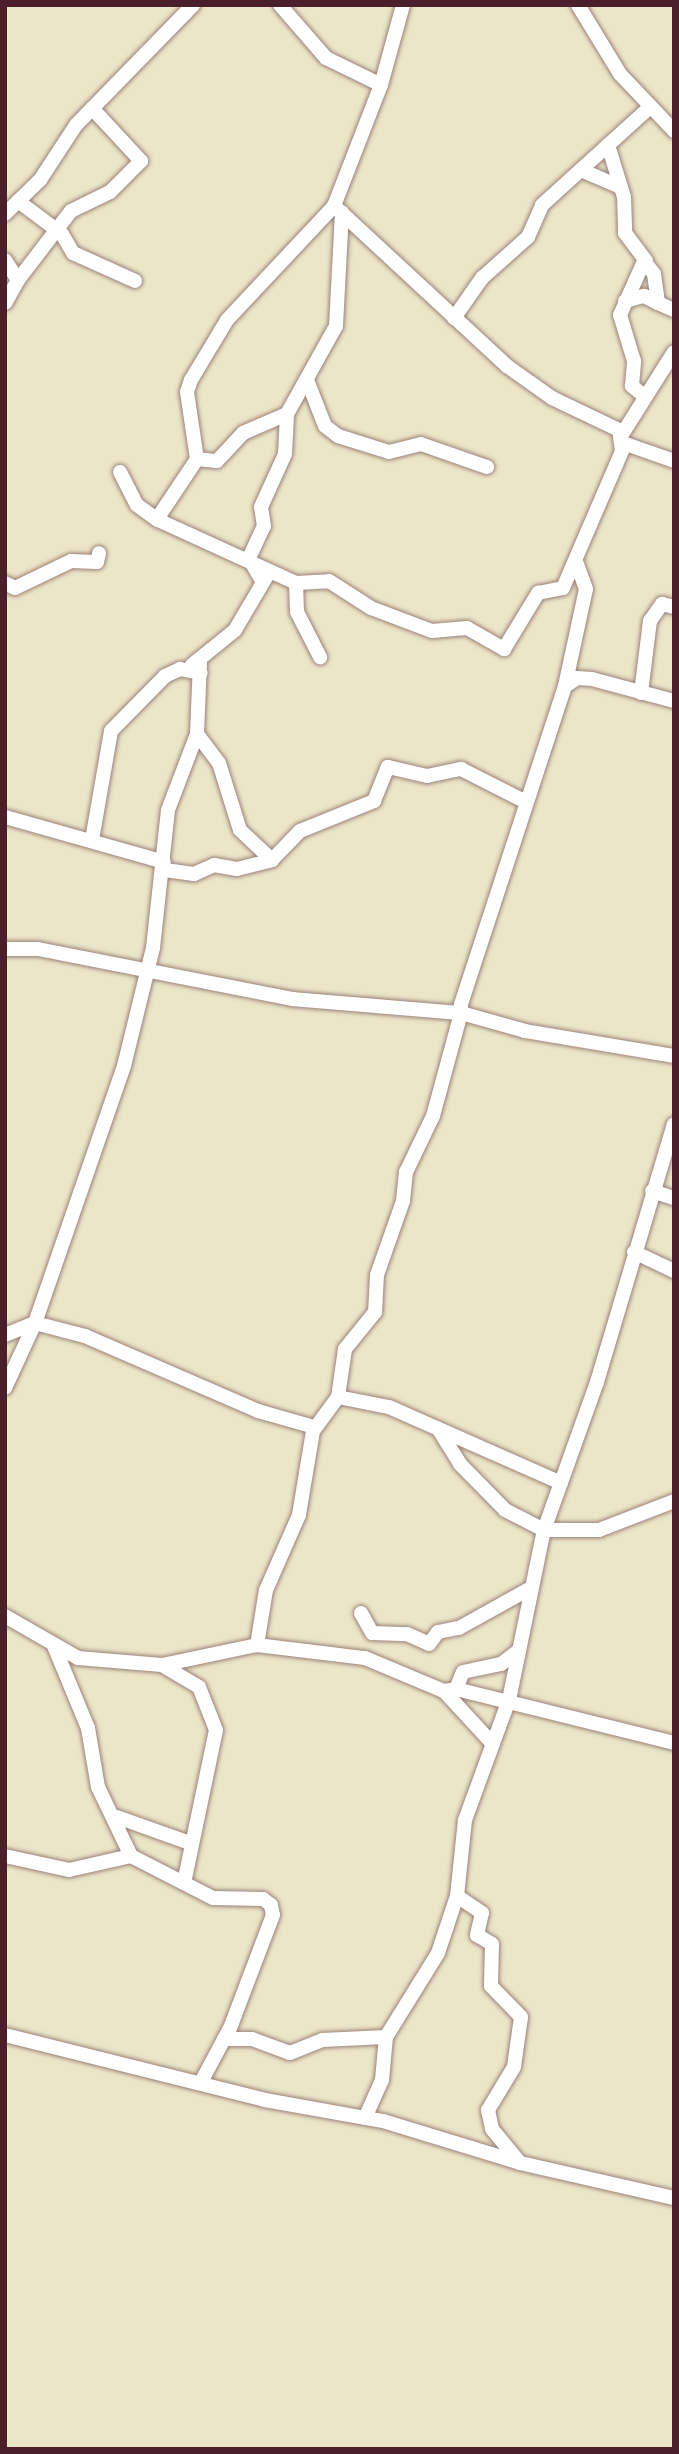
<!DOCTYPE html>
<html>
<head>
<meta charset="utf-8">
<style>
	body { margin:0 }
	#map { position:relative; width:679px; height:2454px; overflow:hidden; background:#ece6c8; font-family:Dekko,sans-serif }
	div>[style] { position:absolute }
	.roads { filter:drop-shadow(0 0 2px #9b827a) drop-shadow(0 0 2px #9b827a) }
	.street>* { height:14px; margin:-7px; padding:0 7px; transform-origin:7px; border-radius:7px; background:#fff }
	span { translate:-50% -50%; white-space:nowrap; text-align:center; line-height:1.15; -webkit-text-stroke:5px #f7f3e8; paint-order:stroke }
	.frame { position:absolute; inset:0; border:7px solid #4a1f2b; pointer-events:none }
</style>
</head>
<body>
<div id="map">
	<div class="roads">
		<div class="street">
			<div style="left:280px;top:5px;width:70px;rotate:49deg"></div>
			<div style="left:326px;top:58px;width:61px;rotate:26.1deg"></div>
			<div style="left:578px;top:5px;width:81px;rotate:58.7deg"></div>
			<div style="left:620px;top:74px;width:79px;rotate:46.5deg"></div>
			<div style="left:608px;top:145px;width:54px;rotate:72.9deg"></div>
			<div style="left:624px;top:197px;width:36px;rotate:88deg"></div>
			<div style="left:625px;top:233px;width:35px;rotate:53deg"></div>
			<div style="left:581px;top:170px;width:40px;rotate:23.4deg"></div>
			<div style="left:18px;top:201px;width:55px;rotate:36.9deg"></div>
			<div style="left:62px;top:234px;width:22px;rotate:60deg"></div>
			<div style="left:73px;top:253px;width:68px;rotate:24.3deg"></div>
			<div style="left:5px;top:214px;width:49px;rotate:-44.2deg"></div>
			<div style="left:40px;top:180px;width:66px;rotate:-56.8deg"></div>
			<div style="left:76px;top:125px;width:168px;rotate:-45.7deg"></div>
			<div style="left:5px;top:260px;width:24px;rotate:57deg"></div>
			<div style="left:18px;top:280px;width:26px;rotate:119deg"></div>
			<div style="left:18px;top:280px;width:87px;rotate:-52.5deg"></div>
			<div style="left:71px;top:211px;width:43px;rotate:-26deg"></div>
			<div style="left:110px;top:192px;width:44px;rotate:-45deg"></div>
			<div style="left:141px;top:161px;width:72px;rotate:-132.8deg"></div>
			<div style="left:625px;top:301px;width:20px;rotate:-15deg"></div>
			<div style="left:644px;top:296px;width:16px;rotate:27deg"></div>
			<div style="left:454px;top:318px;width:49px;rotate:-55deg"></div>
			<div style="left:482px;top:278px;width:62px;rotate:-41.7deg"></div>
			<div style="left:528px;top:237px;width:35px;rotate:-66deg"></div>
			<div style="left:542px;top:205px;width:146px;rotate:-42.2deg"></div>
			<div style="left:307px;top:380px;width:49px;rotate:68.6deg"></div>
			<div style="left:325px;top:426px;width:16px;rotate:38deg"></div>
			<div style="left:338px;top:436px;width:53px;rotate:17.4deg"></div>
			<div style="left:389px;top:452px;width:33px;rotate:-14deg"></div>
			<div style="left:421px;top:444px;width:70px;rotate:19.2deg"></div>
			<div style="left:644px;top:396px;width:16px;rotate:-140deg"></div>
			<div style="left:632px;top:386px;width:25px;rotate:-85deg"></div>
			<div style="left:634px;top:361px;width:48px;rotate:-106.9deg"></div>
			<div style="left:620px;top:315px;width:59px;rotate:-66deg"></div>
			<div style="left:644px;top:261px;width:16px;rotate:52deg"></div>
			<div style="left:654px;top:274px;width:29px;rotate:82deg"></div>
			<div style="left:658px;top:303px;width:17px;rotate:24deg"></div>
			<div style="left:621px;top:436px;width:99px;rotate:-57.8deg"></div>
			<div style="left:623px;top:443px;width:54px;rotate:19.4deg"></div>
			<div style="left:197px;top:459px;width:20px;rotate:6deg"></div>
			<div style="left:217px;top:461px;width:38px;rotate:-47deg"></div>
			<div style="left:243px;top:433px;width:48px;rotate:-23.4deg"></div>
			<div style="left:120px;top:472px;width:37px;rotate:63deg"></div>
			<div style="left:137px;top:505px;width:26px;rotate:36deg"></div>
			<div style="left:158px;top:520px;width:152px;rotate:24.5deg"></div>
			<div style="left:296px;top:583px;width:33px;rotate:-3deg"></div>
			<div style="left:329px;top:581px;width:50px;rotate:32.7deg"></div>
			<div style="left:371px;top:608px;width:65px;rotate:20.7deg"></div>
			<div style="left:432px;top:631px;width:35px;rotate:-5deg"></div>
			<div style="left:467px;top:628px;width:43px;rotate:29.6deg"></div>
			<div style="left:504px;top:649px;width:66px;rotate:-58.7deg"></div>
			<div style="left:538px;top:593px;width:25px;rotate:-11deg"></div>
			<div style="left:563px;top:588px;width:149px;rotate:-66.7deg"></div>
			<div style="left:622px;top:451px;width:21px;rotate:-98deg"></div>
			<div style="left:619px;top:430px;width:74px;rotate:-154.5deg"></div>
			<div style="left:552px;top:398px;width:55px;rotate:-144.6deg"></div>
			<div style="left:507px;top:366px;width:236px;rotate:-137.2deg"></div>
			<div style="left:157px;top:519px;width:72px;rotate:-56.3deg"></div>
			<div style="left:197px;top:459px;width:68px;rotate:-98.5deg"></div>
			<div style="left:187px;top:392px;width:13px;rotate:-72deg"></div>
			<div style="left:191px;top:380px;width:70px;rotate:-59deg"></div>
			<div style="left:227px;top:320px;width:156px;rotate:-46.8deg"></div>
			<div style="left:334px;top:206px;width:130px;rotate:-68.8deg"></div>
			<div style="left:381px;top:85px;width:83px;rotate:-74.6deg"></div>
			<div style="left:261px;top:579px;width:24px;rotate:-120deg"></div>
			<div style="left:249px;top:558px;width:35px;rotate:-65deg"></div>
			<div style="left:264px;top:526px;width:19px;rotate:-99deg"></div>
			<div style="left:261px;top:507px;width:58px;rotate:-65.6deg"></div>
			<div style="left:285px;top:454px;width:40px;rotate:-87.1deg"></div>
			<div style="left:287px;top:414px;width:101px;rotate:-60.9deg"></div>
			<div style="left:336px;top:326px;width:114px;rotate:-87deg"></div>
			<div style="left:5px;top:583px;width:11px;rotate:27deg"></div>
			<div style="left:15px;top:588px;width:62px;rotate:-25.7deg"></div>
			<div style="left:71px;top:561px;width:26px;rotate:2deg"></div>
			<div style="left:97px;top:562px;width:9px;rotate:-77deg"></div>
			<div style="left:296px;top:583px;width:29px;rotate:88deg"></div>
			<div style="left:297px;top:612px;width:51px;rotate:62.9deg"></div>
			<div style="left:192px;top:665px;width:55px;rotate:-39.1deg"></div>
			<div style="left:235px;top:630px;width:65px;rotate:-59.5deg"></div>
			<div style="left:565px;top:686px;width:99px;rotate:-77.8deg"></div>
			<div style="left:586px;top:589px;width:29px;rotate:-110deg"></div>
			<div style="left:641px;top:693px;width:73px;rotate:-82.9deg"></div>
			<div style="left:650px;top:621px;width:21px;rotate:-55deg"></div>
			<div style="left:662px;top:604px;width:12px;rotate:14deg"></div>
			<div style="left:674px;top:701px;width:85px;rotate:-165deg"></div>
			<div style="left:592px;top:679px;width:15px;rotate:-176deg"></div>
			<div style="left:577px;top:678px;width:14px;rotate:146deg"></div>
			<div style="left:565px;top:686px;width:336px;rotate:108.1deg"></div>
			<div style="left:461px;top:1005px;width:8px;rotate:90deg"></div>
			<div style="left:461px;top:1013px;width:66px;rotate:15.7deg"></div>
			<div style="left:525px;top:1031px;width:151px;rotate:9.5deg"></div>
			<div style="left:197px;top:734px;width:36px;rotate:53deg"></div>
			<div style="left:219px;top:763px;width:70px;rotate:72.6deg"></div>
			<div style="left:240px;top:830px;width:44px;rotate:43.2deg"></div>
			<div style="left:5px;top:817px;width:165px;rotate:15.8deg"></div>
			<div style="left:92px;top:840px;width:111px;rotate:-80.1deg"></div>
			<div style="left:111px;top:731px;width:77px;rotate:-45.5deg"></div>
			<div style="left:165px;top:676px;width:17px;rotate:-25deg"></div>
			<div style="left:180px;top:669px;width:21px;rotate:11deg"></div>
			<div style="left:165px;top:870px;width:29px;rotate:8deg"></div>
			<div style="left:194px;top:874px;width:22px;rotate:-24deg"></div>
			<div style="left:214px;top:865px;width:23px;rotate:10deg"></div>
			<div style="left:237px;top:869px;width:36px;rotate:-14deg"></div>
			<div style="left:272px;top:860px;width:40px;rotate:-46deg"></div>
			<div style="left:300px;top:831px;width:80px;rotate:-22.1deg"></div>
			<div style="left:374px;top:801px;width:37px;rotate:-68deg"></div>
			<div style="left:388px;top:767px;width:40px;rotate:13deg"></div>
			<div style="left:427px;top:776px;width:35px;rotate:-12deg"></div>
			<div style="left:461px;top:769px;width:73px;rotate:26.9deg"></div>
			<div style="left:5px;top:949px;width:33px"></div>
			<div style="left:38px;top:949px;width:260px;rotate:11.1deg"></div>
			<div style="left:293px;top:999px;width:169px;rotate:4.8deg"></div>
			<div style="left:461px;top:1013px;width:107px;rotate:105.2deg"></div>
			<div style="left:433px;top:1116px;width:62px;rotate:115.7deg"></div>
			<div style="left:406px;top:1172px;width:29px;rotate:96deg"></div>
			<div style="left:403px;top:1201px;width:78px;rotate:109.4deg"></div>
			<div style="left:377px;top:1275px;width:37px;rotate:93deg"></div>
			<div style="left:375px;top:1312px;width:48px;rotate:129deg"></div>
			<div style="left:345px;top:1349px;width:49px;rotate:98.3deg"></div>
			<div style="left:338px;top:1397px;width:42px;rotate:126.3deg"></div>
			<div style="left:313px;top:1431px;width:85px;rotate:99.5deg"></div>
			<div style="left:299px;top:1515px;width:82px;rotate:113.7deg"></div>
			<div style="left:266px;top:1590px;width:56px;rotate:99.3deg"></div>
			<div style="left:652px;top:1191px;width:23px;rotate:18deg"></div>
			<div style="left:634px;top:1252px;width:44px;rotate:25.4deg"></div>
			<div style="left:5px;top:1335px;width:32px;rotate:-22deg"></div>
			<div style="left:35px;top:1323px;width:52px;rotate:14.6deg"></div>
			<div style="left:85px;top:1336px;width:189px;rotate:23.4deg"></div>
			<div style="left:258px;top:1411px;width:58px;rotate:15.9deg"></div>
			<div style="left:5px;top:1388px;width:72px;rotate:-65.2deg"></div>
			<div style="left:35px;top:1323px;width:272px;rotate:-70.9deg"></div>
			<div style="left:124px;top:1066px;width:122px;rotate:-76.2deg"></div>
			<div style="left:153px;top:948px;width:139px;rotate:-83.8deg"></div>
			<div style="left:168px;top:810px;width:81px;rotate:-69.1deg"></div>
			<div style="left:197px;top:734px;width:71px;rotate:-87.6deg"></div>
			<div style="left:338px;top:1397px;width:52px;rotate:11.1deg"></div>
			<div style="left:389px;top:1407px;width:188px;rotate:23.8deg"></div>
			<div style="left:439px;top:1430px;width:40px;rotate:58deg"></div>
			<div style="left:460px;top:1464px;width:64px;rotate:45.6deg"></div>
			<div style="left:505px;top:1510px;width:44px;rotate:27.1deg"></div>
			<div style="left:544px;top:1530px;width:55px"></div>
			<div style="left:599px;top:1530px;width:80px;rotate:-21.1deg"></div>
			<div style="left:361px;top:1613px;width:23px;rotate:61deg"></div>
			<div style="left:372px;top:1633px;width:35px;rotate:2deg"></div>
			<div style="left:407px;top:1634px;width:24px;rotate:24deg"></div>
			<div style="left:429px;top:1644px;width:15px;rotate:-53deg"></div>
			<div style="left:438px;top:1632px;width:21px;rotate:-11deg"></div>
			<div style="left:459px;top:1628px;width:80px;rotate:-29.1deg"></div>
			<div style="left:5px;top:1616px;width:84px;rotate:29.9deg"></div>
			<div style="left:78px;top:1658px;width:84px;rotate:4.8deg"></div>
			<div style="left:162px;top:1665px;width:97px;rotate:-11.9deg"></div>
			<div style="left:257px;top:1645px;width:109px;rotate:6.9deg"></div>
			<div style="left:365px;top:1658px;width:86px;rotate:22.7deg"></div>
			<div style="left:444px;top:1691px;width:12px;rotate:-9deg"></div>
			<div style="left:456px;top:1689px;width:18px;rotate:-68deg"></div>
			<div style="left:463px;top:1672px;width:39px;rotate:-12deg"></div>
			<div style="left:501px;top:1664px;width:20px;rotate:-37deg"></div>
			<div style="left:54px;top:1646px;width:89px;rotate:67.5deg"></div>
			<div style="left:88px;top:1728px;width:60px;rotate:80.4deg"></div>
			<div style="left:98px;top:1787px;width:76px;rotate:64.4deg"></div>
			<div style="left:162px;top:1665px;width:43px;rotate:30.7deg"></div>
			<div style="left:199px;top:1687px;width:46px;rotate:68.4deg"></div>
			<div style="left:216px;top:1730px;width:152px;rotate:101.8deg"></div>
			<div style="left:456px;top:1689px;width:225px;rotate:13.9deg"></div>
			<div style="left:444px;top:1691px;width:69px;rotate:47.3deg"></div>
			<div style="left:117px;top:1817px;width:77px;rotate:19.6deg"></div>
			<div style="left:5px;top:1856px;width:66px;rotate:12.3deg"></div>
			<div style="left:69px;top:1870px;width:64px;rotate:-12.7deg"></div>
			<div style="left:131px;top:1856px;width:92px;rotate:27.1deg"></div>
			<div style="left:213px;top:1898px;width:50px;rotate:1.1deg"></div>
			<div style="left:263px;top:1899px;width:10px;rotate:37deg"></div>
			<div style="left:271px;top:1905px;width:10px;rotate:79deg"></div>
			<div style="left:273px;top:1915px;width:121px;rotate:110.8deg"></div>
			<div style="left:230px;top:2028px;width:61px;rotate:118.2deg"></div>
			<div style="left:457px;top:1896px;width:30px;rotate:34deg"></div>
			<div style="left:482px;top:1913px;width:23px;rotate:103deg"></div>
			<div style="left:477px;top:1935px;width:17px;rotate:31deg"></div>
			<div style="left:492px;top:1944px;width:42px;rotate:91.4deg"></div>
			<div style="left:491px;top:1986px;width:43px;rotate:45.9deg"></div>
			<div style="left:521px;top:2017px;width:50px;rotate:98deg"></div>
			<div style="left:514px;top:2067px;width:50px;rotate:121.2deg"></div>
			<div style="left:488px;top:2110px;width:19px;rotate:78deg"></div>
			<div style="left:492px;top:2129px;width:44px;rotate:50.5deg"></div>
			<div style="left:5px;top:2035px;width:268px;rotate:14deg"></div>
			<div style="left:265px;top:2100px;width:120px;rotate:10.1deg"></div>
			<div style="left:383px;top:2121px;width:143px;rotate:17deg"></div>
			<div style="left:520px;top:2163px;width:158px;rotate:12.8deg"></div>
			<div style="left:224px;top:2039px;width:28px"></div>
			<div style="left:252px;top:2039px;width:40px;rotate:20.2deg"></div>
			<div style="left:290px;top:2053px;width:35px;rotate:-22deg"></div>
			<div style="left:322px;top:2040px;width:64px;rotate:-2.7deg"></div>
			<div style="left:365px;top:2118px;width:42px;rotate:-65.9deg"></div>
			<div style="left:382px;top:2080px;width:43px;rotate:-84.7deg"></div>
			<div style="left:386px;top:2037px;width:99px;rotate:-58.2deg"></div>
			<div style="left:438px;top:1953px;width:60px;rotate:-71.6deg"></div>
			<div style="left:457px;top:1896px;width:76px;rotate:-84deg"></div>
			<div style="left:465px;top:1820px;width:128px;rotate:-69.9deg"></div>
			<div style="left:509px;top:1700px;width:174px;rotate:-78.4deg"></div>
			<div style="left:544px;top:1530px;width:157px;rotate:-70.3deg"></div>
			<div style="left:597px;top:1382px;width:269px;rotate:-73.4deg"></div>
		</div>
	</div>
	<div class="frame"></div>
</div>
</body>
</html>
